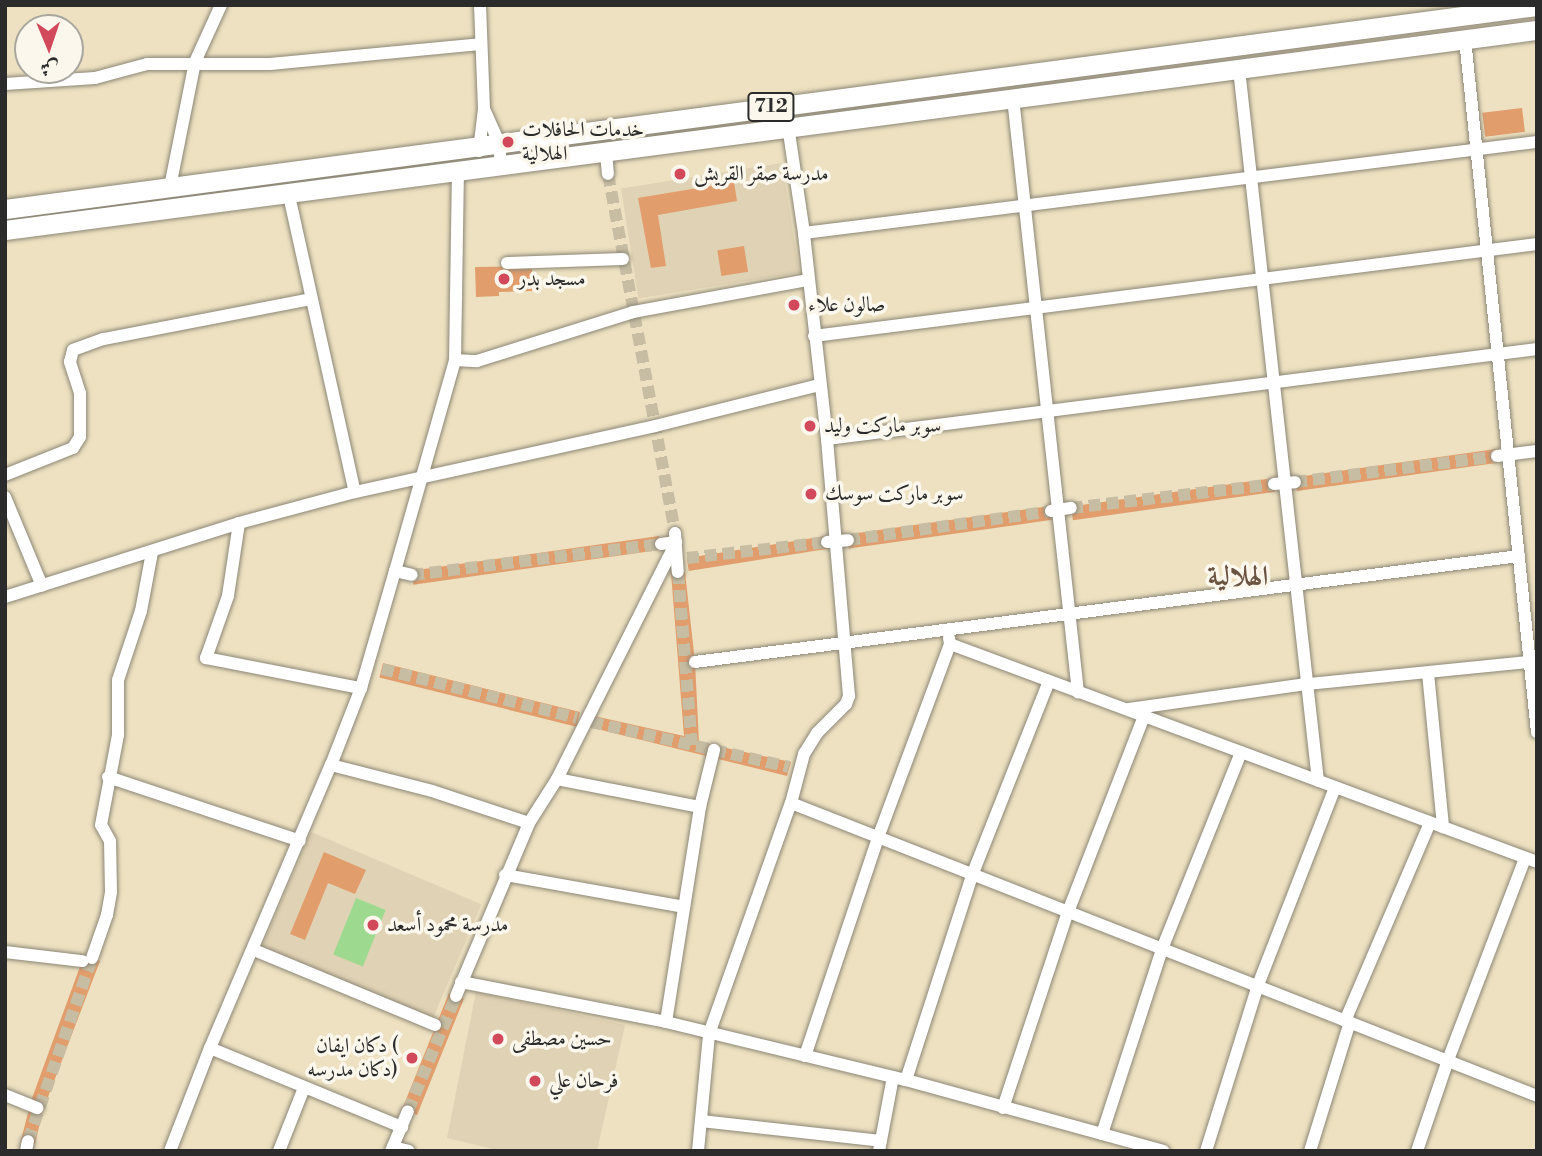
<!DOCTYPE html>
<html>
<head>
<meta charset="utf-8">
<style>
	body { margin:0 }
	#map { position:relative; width:1542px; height:1156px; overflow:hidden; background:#ede1c1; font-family:"Libre Bodoni",Amiri,serif }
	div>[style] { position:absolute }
	.built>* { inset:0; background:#e0d2b4; transform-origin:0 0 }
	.green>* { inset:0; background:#9dda8f; transform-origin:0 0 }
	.building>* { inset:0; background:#e19d6c; transform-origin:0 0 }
	.minor-tunnel>* { height:12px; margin-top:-6px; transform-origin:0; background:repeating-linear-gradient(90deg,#c6bda3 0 12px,transparent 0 18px) }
	.roads { filter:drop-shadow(0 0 2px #8c8676) drop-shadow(0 0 2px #8c8676) }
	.minor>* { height:12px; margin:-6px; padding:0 6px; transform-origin:6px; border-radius:6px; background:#fff }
	.primary>* { height:19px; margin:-9.5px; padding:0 9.5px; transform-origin:9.5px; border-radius:9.5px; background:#fff }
	.dots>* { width:19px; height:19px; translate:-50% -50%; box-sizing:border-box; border:4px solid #fbf7ec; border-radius:50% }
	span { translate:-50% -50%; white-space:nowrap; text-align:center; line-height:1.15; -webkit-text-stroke:7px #fbf7ec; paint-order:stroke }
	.shield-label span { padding:2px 5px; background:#fbf7ec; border:2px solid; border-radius:5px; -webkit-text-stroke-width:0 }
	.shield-label { font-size:19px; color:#2b2b2b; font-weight:700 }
	.poi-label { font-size:21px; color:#2b2b2b }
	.left { translate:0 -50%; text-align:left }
	.right { translate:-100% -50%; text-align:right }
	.district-label { font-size:28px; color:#6b5342; font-weight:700 }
	.frame { position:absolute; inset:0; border:7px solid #2b2b2b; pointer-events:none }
	.north { position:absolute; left:14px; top:14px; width:70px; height:70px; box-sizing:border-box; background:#fbf7ec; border:2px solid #a8a59f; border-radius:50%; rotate:178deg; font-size:19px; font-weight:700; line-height:28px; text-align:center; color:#2b2b2b }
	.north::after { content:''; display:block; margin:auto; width:24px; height:32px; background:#d1495b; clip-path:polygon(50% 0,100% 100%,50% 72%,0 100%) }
</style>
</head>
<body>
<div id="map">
	<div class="built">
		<div style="left:782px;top:163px;width:111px;height:163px;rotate:81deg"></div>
		<div style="left:311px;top:832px;width:185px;height:124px;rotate:23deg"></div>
		<div style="clip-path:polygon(476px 992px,625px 1025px,597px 1151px,501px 1151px,447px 1138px)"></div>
	</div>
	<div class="green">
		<div style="left:356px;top:898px;width:32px;height:61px;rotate:22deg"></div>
	</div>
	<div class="building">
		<div style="left:1522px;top:108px;width:24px;height:40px;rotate:83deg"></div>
		<div style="clip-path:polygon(734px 182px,737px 201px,658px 215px,666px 266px,651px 268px,638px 198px)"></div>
		<div style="left:744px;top:246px;width:26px;height:27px;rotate:81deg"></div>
		<div style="clip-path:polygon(532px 266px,532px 291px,499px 292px,499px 296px,476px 297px,475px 267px)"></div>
		<div style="left:1496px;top:449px;width:14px;height:203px;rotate:82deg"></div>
		<div style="left:1273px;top:478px;width:14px;height:204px;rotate:82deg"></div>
		<div style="left:1050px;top:506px;width:14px;height:205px;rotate:82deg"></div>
		<div style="left:659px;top:536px;width:14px;height:250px;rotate:82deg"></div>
		<div style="left:826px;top:536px;width:13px;height:141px;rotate:81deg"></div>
		<div style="clip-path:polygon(678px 572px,685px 572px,695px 662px,699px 742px,791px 762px,787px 776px,589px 727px,594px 716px,684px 736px,671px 573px)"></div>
		<div style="left:383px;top:663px;width:203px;height:15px;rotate:14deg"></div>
		<div style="clip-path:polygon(324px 852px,366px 870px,355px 894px,328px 883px,305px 940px,290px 934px)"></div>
		<div style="clip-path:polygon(92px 958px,100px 961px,43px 1110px,35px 1144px,21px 1140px,31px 1101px,82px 961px)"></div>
		<div style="left:449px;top:993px;width:16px;height:125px;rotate:22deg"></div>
	</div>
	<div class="minor-tunnel">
		<div style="left:608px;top:174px;width:365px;rotate:79.4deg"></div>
		<div style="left:1295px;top:482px;width:204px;rotate:-7.3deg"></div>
		<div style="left:1071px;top:508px;width:204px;rotate:-6.7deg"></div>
		<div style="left:848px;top:540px;width:205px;rotate:-8.1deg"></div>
		<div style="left:687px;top:558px;width:141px;rotate:-6.5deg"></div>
		<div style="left:678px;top:572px;width:174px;rotate:85.4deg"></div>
		<div style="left:412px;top:575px;width:251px;rotate:-7.1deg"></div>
		<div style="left:382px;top:669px;width:201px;rotate:14.1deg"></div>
		<div style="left:591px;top:722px;width:203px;rotate:12.8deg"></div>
		<div style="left:408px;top:1111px;width:125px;rotate:-67.3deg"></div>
		<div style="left:28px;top:1141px;width:194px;rotate:-70.7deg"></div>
	</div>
	<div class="roads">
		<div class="minor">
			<div style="left:1465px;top:39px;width:697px;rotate:84.07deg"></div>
			<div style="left:1239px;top:69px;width:716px;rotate:83.67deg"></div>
			<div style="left:5px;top:84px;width:90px;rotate:-3.8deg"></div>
			<div style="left:95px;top:78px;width:54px;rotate:-15.1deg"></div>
			<div style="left:147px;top:64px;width:123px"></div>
			<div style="left:270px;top:64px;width:211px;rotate:-5.4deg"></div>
			<div style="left:1013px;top:98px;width:598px;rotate:83.76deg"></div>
			<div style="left:484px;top:109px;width:37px;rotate:66deg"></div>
			<div style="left:499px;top:143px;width:21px;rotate:85deg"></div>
			<div style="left:479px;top:151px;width:42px;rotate:-83.2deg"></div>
			<div style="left:484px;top:109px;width:104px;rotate:-92.2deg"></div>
			<div style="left:606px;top:152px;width:22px;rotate:85deg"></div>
			<div style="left:170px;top:187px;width:127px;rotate:-78.7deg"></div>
			<div style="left:195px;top:62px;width:63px;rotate:-65.5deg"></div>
			<div style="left:288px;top:191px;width:308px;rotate:77.5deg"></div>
			<div style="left:804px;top:233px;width:739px;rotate:-7.08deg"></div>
			<div style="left:507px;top:263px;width:116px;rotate:-2deg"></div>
			<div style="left:814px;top:336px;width:729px;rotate:-7.25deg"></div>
			<div style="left:455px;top:360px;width:22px;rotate:3deg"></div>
			<div style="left:477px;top:361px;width:164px;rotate:-17.4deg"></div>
			<div style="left:633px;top:312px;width:178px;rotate:-10.4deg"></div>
			<div style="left:827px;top:439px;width:716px;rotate:-7.22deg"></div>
			<div style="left:1497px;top:456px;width:40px;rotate:-7.1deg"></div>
			<div style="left:5px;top:475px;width:73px;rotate:-21.7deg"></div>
			<div style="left:73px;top:448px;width:13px;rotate:-58deg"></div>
			<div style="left:80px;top:437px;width:44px;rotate:-90deg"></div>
			<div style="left:80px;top:393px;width:33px;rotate:-108deg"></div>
			<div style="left:70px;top:362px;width:12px;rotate:-76deg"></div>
			<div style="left:73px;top:350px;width:33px;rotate:-20deg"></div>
			<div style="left:104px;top:339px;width:211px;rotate:-10.9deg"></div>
			<div style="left:1274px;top:484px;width:21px;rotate:-5deg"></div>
			<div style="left:5px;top:497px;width:96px;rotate:67.4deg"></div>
			<div style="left:1051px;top:511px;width:20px;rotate:-9deg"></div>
			<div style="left:239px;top:523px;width:74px;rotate:98.6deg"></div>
			<div style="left:228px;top:596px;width:66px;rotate:109.5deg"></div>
			<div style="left:206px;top:658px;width:158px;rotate:11deg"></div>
			<div style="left:675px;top:533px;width:39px;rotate:86deg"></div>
			<div style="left:827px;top:542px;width:21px;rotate:-5deg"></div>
			<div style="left:661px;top:544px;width:15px;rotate:-8deg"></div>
			<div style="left:395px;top:571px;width:17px;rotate:13deg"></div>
			<div style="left:5px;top:597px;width:245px;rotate:-17.5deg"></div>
			<div style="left:239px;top:523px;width:120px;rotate:-15deg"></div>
			<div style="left:355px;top:492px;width:307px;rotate:-12.4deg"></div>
			<div style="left:655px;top:426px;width:170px;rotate:-14deg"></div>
			<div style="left:950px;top:644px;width:626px;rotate:20.37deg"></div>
			<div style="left:695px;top:662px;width:831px;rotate:-7.33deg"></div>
			<div style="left:1428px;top:673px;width:155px;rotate:84.4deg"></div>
			<div style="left:1129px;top:709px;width:181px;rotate:-8deg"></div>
			<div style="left:1308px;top:684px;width:230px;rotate:-5.7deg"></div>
			<div style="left:331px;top:765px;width:104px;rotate:14.4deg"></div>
			<div style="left:432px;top:791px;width:102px;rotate:18.3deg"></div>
			<div style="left:108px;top:777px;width:202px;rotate:18.4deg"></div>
			<div style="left:557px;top:779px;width:146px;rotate:11.1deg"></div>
			<div style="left:791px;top:803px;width:801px;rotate:21.44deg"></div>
			<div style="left:505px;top:875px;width:182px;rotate:10.1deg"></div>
			<div style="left:254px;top:950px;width:196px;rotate:22.5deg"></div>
			<div style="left:5px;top:952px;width:78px;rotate:6.7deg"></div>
			<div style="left:92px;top:958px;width:46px;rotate:-70.8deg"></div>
			<div style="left:107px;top:915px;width:23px;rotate:-80deg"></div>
			<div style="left:111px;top:892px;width:51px;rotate:-91.1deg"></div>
			<div style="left:110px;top:841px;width:18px;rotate:-119deg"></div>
			<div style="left:101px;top:825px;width:92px;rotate:-79.3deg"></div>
			<div style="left:118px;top:735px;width:55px;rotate:-90deg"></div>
			<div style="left:118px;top:680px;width:73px;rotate:-71.6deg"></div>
			<div style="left:141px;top:611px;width:60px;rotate:-79.4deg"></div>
			<div style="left:461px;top:982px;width:209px;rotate:11deg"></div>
			<div style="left:666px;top:1022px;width:247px;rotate:13.6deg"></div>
			<div style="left:906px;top:1080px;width:267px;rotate:15.4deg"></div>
			<div style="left:456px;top:996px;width:188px;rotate:-67.1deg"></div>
			<div style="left:529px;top:823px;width:52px;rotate:-57.5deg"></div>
			<div style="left:557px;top:779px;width:265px;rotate:-63.3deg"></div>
			<div style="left:1345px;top:1021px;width:215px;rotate:-66.8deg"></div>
			<div style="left:666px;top:1022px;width:218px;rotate:-81deg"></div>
			<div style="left:700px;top:807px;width:59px;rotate:-76.2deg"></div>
			<div style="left:210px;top:1048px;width:208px;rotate:22.4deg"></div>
			<div style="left:805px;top:1056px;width:233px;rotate:-71.5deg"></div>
			<div style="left:879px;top:835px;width:204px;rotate:-69.6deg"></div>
			<div style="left:950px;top:644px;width:6px;rotate:-99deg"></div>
			<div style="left:906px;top:1080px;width:218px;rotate:-72.1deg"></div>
			<div style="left:973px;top:873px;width:206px;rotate:-68.4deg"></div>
			<div style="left:5px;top:1095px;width:35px;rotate:22deg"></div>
			<div style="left:1003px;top:1108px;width:206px;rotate:-71.7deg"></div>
			<div style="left:1068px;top:912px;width:210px;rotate:-68.8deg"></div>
			<div style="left:701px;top:1121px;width:181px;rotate:6.3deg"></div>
			<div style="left:1102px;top:1134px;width:194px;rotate:-72deg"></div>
			<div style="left:1162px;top:949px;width:212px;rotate:-68.1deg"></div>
			<div style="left:393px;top:1147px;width:16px;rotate:14deg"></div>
			<div style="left:26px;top:1151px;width:10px;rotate:-79deg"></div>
			<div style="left:170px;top:1151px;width:110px;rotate:-68.8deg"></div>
			<div style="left:210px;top:1048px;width:308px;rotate:-66.9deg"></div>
			<div style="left:331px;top:765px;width:83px;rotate:-68.7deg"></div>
			<div style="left:361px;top:688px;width:122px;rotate:-73.8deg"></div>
			<div style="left:395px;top:571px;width:219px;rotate:-74.1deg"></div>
			<div style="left:455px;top:360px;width:190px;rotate:-89.1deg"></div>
			<div style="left:279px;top:1151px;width:68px;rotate:-68.4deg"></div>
			<div style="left:391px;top:1151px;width:43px;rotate:-67deg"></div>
			<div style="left:698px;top:1151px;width:118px;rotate:-84.6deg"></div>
			<div style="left:709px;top:1034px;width:245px;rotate:-70.5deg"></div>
			<div style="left:791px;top:803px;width:51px;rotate:-75.1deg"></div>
			<div style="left:804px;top:754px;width:25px;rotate:-58deg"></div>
			<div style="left:817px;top:733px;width:41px;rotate:-45deg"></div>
			<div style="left:846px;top:704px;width:9px;rotate:-69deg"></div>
			<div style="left:849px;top:696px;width:258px;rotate:-94.9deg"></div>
			<div style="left:827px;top:439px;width:207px;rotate:-96.4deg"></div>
			<div style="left:804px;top:233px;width:108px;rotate:-98.5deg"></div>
			<div style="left:879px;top:1151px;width:75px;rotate:-79.3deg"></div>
			<div style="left:1206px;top:1151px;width:174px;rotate:-72.6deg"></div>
			<div style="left:1258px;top:985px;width:212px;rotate:-68.7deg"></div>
			<div style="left:1310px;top:1151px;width:135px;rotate:-72.8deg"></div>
			<div style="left:1417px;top:1151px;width:96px;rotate:-71.2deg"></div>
			<div style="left:1448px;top:1060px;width:216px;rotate:-69.1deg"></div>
		</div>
		<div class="primary">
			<div style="left:5px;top:209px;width:1545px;rotate:-7.55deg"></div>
			<div style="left:5px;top:230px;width:1545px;rotate:-7.44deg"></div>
		</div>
	</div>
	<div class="dots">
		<div style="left:508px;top:142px;background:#d1495b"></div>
		<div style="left:680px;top:174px;background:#d1495b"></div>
		<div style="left:504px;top:279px;background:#d1495b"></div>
		<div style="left:794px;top:305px;background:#d1495b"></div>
		<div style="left:810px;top:426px;background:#d1495b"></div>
		<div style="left:811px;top:494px;background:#d1495b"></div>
		<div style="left:373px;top:925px;background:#d1495b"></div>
		<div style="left:498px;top:1039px;background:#d1495b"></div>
		<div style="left:412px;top:1058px;background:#d1495b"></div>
		<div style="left:535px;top:1081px;background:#d1495b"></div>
	</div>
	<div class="shield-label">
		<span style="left:771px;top:107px">712</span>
	</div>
	<div class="poi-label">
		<span class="left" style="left:522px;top:142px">خدمات الحافلات<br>الهلالية</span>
		<span class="left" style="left:694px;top:174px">مدرسة صقر القريش</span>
		<span class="left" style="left:518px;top:279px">مسجد بدر</span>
		<span class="left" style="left:808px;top:305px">صالون علاء</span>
		<span class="left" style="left:824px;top:426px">سوبر ماركت وليد</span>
		<span class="left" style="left:825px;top:494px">سوبر ماركت سوسك</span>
		<span class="left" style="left:387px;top:925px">مدرسة محمود أسعد</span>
		<span class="left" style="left:512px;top:1039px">حسين مصطفى</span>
		<span class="right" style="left:398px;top:1058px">دكان ايفان (<br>دكان مدرسه)</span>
		<span class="left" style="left:549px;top:1081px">فرحان علي</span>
	</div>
	<div class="district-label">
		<span style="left:1238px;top:577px">الهلالية</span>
	</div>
	<div class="frame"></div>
	<div class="north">ش</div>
</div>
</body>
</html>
